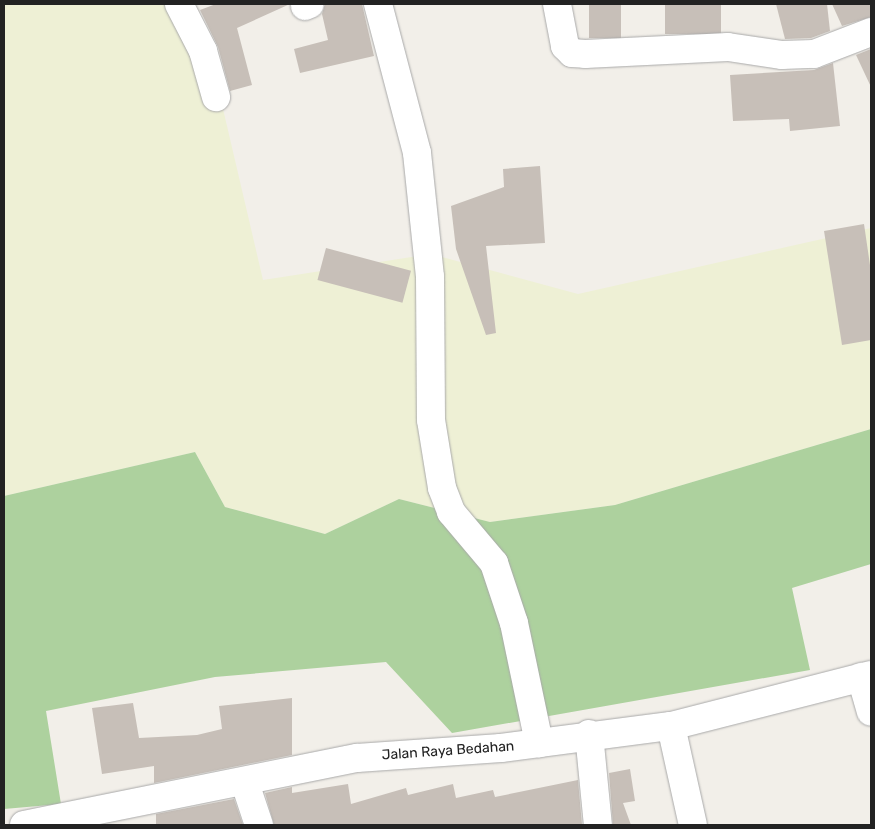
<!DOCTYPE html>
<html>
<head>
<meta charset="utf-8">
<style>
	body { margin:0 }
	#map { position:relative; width:875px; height:829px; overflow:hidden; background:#f2efe9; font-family:Rubik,sans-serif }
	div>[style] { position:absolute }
	.farmland>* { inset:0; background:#eef0d5 }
	.forest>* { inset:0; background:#add19e }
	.building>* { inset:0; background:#c7bfb8; transform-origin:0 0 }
	.roads { filter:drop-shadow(0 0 1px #a9a9a9) drop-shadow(0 0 1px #a9a9a9) }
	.minor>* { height:28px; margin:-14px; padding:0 14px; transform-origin:14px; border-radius:14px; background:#fff }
	.tertiary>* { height:28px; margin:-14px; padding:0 14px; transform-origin:14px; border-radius:14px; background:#fff }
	span { translate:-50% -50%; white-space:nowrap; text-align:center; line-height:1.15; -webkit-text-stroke:4px #fff; paint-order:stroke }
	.street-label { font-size:14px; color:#222 }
	.frame { position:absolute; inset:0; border:5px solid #222; pointer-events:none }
</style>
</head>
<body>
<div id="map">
	<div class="farmland">
		<div style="clip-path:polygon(4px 4px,190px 4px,209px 49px,263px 280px,431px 254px,578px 294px,871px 228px,871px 429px,615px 505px,490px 522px,399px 499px,325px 534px,225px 507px,195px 452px,4px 496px)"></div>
	</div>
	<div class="forest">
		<div style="clip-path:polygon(871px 429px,871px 564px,792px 588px,810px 670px,452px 733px,386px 662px,215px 677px,46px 711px,61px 804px,4px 809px,4px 496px,195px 452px,225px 507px,325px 534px,399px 499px,490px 522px,615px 505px)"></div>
	</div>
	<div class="building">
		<div style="clip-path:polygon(216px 4px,290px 4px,237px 28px,252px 85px,230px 91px,218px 47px,200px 10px)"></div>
		<div style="clip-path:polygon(325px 4px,362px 4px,374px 56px,300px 73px,294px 49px,328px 40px,322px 14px)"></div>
		<div style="left:589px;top:4px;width:32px;height:34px"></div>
		<div style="left:665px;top:4px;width:56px;height:30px"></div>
		<div style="clip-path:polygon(776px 4px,827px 4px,830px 31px,811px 38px,785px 39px)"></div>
		<div style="clip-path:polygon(832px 4px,871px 4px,871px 17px,842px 26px)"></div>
		<div style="clip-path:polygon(871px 49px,871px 87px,856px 55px)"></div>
		<div style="clip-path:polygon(833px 63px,840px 126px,790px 131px,789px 119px,733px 121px,730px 75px,814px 70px)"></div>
		<div style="clip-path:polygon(540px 166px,545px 243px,486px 246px,496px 333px,486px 335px,456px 249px,451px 206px,504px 187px,503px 169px)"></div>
		<div style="clip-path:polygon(864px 224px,871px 272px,871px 340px,842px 345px,824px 231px)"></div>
		<div style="left:326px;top:248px;width:88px;height:33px;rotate:15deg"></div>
		<div style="clip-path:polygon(292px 698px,292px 755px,154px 783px,154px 766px,102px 774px,92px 708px,133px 703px,139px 738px,197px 735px,222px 729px,219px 706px)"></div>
		<div style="clip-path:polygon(630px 769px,635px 801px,623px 803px,631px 825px,613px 825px,609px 773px)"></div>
		<div style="clip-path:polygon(578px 780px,582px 825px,274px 825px,265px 793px,292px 787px,292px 793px,348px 784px,351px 804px,406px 788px,408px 795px,453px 784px,456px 798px,493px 790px,495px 797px)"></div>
		<div style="clip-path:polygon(234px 799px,243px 825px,156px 825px,156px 814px)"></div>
	</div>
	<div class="roads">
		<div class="minor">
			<div style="left:179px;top:4px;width:53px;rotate:62.9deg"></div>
			<div style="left:203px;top:51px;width:48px;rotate:74.2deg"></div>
			<div style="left:378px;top:4px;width:154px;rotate:75.3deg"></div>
			<div style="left:417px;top:153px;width:125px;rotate:84deg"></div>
			<div style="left:430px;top:277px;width:143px;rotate:89.6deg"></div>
			<div style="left:431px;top:420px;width:69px;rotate:80.8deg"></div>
			<div style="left:442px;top:488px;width:26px;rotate:69deg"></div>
			<div style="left:451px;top:512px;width:67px;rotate:49.9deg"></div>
			<div style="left:494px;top:563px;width:63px;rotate:71.6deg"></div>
			<div style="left:514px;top:623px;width:123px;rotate:78.2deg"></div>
			<div style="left:557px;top:4px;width:43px;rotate:79.2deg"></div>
			<div style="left:565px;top:46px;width:10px;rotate:45deg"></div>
			<div style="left:572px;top:53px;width:13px;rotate:4deg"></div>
			<div style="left:585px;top:54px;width:143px;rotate:-2.8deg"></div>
			<div style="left:728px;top:47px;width:55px;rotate:8.4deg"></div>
			<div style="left:782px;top:55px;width:32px;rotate:-2deg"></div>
			<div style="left:814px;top:54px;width:61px;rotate:-21.1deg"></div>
			<div style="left:305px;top:6px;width:5px;rotate:-22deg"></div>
			<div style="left:861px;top:677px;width:36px;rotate:74deg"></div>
			<div style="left:671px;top:726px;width:101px;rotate:77.5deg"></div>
			<div style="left:589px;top:734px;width:91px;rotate:84.4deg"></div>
			<div style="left:245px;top:783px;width:44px;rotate:71.6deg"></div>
		</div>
		<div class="tertiary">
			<div style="left:24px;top:825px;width:340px;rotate:-11.4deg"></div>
			<div style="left:357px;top:758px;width:144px;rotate:-4deg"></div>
			<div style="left:501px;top:748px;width:171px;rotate:-7.4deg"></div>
			<div style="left:671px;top:726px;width:206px;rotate:-14.3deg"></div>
		</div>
	</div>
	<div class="street-label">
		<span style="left:448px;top:751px;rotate:-4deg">Jalan Raya Bedahan</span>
	</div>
	<div class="frame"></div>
</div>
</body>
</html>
